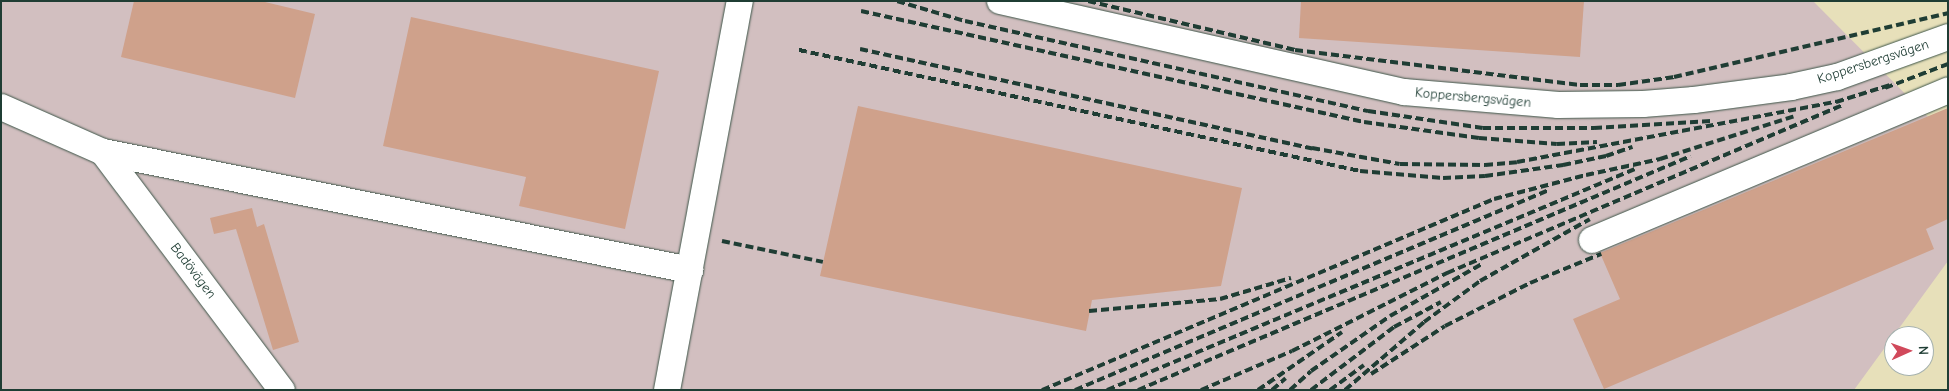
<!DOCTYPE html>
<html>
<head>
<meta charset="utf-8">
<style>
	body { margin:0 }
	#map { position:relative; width:1949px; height:391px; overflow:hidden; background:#e7e0ba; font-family:"Comic Neue",sans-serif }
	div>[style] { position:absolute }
	.industrial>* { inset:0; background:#d2bfc0 }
	.building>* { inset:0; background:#cfa18b }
	.roads { filter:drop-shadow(0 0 1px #3d5548) drop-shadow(0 0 1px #3d5548) }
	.minor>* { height:26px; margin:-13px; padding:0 13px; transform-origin:13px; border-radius:13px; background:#fff }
	.rail>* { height:4px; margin-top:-2px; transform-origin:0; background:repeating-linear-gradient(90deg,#1f3d34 0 8px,transparent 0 12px) }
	span { translate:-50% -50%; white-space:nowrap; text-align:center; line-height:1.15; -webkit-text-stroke:4px #fff; paint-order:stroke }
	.street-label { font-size:14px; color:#1f3d34 }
	.frame { position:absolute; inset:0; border:2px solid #1f3d34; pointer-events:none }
	.north { position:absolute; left:1884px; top:326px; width:50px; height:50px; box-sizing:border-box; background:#fff; border:1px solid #a5b1ae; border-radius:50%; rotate:88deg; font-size:14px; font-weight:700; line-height:20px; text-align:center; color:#1f3d34 }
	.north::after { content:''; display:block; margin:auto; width:18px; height:22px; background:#d1495b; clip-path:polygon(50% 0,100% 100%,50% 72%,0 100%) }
</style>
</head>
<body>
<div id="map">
	<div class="industrial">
		<div style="clip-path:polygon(1px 1px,1813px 1px,1948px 137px,1948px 261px,1854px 390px,1px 390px)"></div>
	</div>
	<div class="building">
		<div style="clip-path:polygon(134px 1px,261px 1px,315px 14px,295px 98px,121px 57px)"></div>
		<div style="clip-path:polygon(1301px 1px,1584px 1px,1580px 57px,1299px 38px)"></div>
		<div style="clip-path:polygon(411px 17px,659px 71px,625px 229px,519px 206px,526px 177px,383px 146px)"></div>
		<div style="clip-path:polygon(858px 106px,1242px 188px,1221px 286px,1092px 300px,1086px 331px,820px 276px)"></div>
		<div style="clip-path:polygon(1948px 108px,1948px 219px,1926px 229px,1934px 249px,1604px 389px,1573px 319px,1620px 299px,1600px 253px)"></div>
		<div style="clip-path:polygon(252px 208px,257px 227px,264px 224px,299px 342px,273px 350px,236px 229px,214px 234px,210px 218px)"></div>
	</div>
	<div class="roads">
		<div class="minor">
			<div style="left:1000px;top:1px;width:414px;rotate:12.7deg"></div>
			<div style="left:1404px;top:92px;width:155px;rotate:4.8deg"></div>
			<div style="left:1558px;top:105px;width:85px;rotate:-0.7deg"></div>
			<div style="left:1643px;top:104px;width:51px;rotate:-4.5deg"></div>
			<div style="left:1694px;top:100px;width:98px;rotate:-7.6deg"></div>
			<div style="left:1791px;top:87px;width:47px;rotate:-12.3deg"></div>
			<div style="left:1837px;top:77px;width:118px;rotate:-19.8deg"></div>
			<div style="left:1px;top:107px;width:111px;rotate:23.8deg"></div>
			<div style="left:103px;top:152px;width:599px;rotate:11.37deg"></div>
			<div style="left:103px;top:152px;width:298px;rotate:53.1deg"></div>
			<div style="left:1592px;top:240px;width:386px;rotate:-22.8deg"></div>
			<div style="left:667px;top:390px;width:396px;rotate:-79.4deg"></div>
		</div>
	</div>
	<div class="rail">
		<div style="left:897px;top:1px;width:71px;rotate:16.4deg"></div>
		<div style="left:965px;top:21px;width:413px;rotate:12.6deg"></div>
		<div style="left:1368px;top:111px;width:116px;rotate:8.4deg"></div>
		<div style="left:1483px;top:128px;width:111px"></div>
		<div style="left:1594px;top:128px;width:117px;rotate:-3.4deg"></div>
		<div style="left:1088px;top:1px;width:213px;rotate:13.3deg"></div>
		<div style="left:1295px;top:50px;width:287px;rotate:7deg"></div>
		<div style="left:1580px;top:85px;width:38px"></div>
		<div style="left:1618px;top:85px;width:57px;rotate:-8.1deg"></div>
		<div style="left:1674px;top:77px;width:281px;rotate:-13.1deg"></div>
		<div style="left:861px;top:11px;width:515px;rotate:12.44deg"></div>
		<div style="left:1364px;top:122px;width:116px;rotate:7.9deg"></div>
		<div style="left:1479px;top:138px;width:78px;rotate:4.4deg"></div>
		<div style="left:1557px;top:144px;width:40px;rotate:-2.9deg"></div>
		<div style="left:860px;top:49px;width:463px;rotate:12.4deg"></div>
		<div style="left:1312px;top:148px;width:89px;rotate:10.3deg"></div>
		<div style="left:1400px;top:164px;width:85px;rotate:0.7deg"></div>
		<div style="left:1485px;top:165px;width:32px;rotate:-5deg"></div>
		<div style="left:1517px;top:162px;width:325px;rotate:-10.7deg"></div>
		<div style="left:1836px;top:102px;width:57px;rotate:-17.5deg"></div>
		<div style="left:799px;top:50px;width:574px;rotate:12.17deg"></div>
		<div style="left:1360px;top:171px;width:83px;rotate:4.8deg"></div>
		<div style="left:1443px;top:178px;width:42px;rotate:-2.7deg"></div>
		<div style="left:1485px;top:176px;width:79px;rotate:-8deg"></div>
		<div style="left:1563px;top:165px;width:44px;rotate:-11.8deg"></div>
		<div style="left:1606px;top:156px;width:28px;rotate:-19deg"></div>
		<div style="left:1885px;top:88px;width:67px;rotate:-20.9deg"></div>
		<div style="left:722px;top:241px;width:103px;rotate:11.7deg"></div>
		<div style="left:1089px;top:311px;width:132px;rotate:-5.2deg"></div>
		<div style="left:1220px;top:299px;width:74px;rotate:-16.5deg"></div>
		<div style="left:1371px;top:374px;width:88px;rotate:-33deg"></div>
		<div style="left:1445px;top:326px;width:95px;rotate:-26.8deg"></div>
		<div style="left:1530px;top:283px;width:77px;rotate:-22.2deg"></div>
		<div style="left:1042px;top:390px;width:491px;rotate:-22.9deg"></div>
		<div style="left:1494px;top:199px;width:95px;rotate:-14.6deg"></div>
		<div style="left:1586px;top:175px;width:76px;rotate:-12.2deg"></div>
		<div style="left:1660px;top:159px;width:142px;rotate:-17.7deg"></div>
		<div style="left:1075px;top:390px;width:514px;rotate:-22.88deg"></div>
		<div style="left:1107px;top:390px;width:572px;rotate:-22.71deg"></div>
		<div style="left:1138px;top:390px;width:600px;rotate:-22.94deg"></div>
		<div style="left:1201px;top:390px;width:99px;rotate:-23.2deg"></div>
		<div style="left:1292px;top:351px;width:174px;rotate:-26.7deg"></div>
		<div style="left:1447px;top:273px;width:430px;rotate:-23deg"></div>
		<div style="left:1258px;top:390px;width:102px;rotate:-34.6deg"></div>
		<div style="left:1272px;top:390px;width:18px;rotate:-41deg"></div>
		<div style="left:1290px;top:390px;width:28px;rotate:-42deg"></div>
		<div style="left:1311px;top:371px;width:96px;rotate:-34.8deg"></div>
		<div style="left:1390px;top:316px;width:106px;rotate:-29.5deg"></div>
		<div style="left:1311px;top:390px;width:104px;rotate:-37.2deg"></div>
		<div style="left:1394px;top:327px;width:53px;rotate:-28deg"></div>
		<div style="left:1330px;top:390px;width:42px;rotate:-36.3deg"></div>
		<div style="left:1345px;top:390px;width:104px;rotate:-40.7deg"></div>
		<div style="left:1424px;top:322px;width:69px;rotate:-36.2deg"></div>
		<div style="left:1480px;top:281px;width:126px;rotate:-29.4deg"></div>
	</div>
	<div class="street-label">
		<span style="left:1873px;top:62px;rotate:-18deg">Koppersbergsvägen</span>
		<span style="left:1473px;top:98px;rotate:5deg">Koppersbergsvägen</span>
		<span style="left:193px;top:271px;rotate:53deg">Badövägen</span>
	</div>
	<div class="frame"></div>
	<div class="north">N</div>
</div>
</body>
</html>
